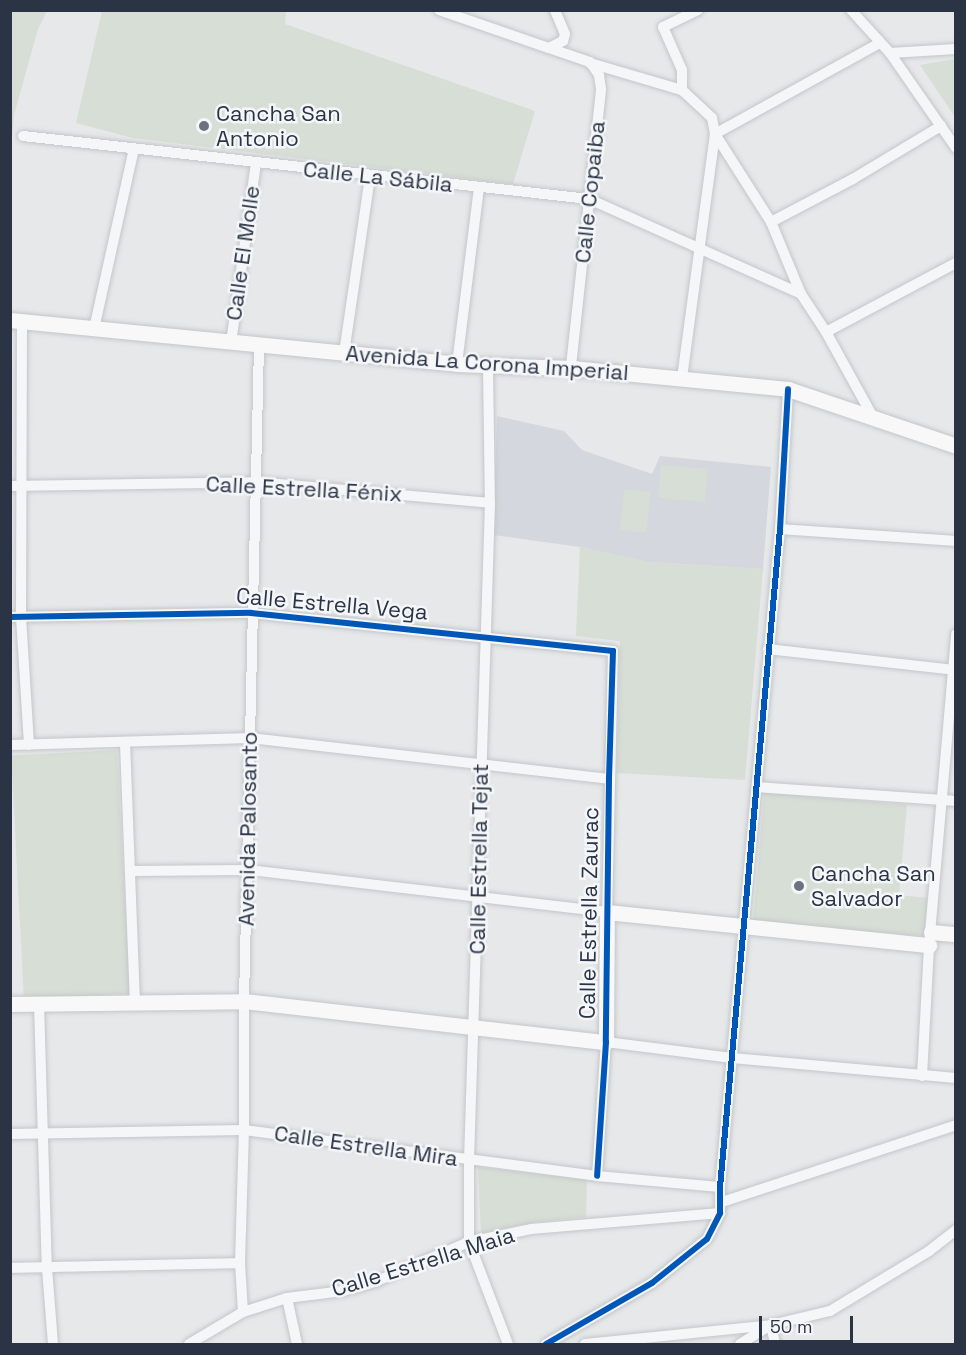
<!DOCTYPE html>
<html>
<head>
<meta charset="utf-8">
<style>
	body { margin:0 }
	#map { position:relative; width:966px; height:1355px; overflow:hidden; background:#e6e8ea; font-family:"Space Grotesk",sans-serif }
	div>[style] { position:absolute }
	.built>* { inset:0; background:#d4d7dd }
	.green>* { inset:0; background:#d6ded6; transform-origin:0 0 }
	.roads { filter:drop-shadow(0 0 2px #c4c6c8) drop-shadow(0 0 2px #c4c6c8) }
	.street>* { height:10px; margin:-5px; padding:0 5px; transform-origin:5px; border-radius:5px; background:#f5f6f7 }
	.secondary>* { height:15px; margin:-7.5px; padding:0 7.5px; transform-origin:7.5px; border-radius:7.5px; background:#f8f8f8 }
	.cycleway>* { height:6px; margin:-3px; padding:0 3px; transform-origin:3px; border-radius:3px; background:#0057b8 }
	.dots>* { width:16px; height:16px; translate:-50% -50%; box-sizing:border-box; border:3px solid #f4f6f9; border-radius:50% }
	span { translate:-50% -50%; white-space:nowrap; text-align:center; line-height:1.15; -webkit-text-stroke:5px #f4f6f9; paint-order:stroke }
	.poi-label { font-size:22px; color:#2b3445 }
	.left { translate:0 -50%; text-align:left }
	.street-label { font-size:22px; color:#2b3445 }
	.frame { position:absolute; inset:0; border:12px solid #2b3445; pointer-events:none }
	.scale { position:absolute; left:759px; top:1316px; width:94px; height:27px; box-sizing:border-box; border:3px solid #2b3445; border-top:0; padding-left:8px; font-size:18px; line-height:21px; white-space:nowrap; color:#2b3445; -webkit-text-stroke:4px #f4f6f9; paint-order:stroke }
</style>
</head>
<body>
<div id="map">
	<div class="built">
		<div style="clip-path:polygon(497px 416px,564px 431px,582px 450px,652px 474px,660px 456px,771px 467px,763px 569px,648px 562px,580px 547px,493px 535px)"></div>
	</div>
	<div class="green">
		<div style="clip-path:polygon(11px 10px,47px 11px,38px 29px,14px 115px,11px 151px)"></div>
		<div style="clip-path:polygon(102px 11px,286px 11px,285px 24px,535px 111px,513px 184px,133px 138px,76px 123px)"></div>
		<div style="clip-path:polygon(955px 59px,956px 59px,955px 117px,920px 65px)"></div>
		<div style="left:661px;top:465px;width:47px;height:33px;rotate:5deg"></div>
		<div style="left:624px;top:489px;width:27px;height:41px;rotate:6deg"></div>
		<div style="clip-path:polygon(580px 547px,648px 562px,763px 569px,745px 780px,617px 773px,620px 641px,576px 636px)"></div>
		<div style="left:117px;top:750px;width:244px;height:106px;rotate:87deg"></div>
		<div style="clip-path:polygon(764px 793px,907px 805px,899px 895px,927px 898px,924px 936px,753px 922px)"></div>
		<div style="clip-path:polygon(478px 1167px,587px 1180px,586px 1217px,536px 1222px,481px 1233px)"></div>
	</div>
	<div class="roads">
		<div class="street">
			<div style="left:439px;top:10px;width:116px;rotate:19.1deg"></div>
			<div style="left:549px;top:48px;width:16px;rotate:-27deg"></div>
			<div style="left:563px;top:41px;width:7px;rotate:-74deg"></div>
			<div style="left:565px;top:34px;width:26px;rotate:-113deg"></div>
			<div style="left:851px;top:10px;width:58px;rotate:47.8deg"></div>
			<div style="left:890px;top:53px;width:116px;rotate:55.2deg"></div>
			<div style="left:549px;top:48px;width:43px;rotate:18.9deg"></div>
			<div style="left:590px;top:62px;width:16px;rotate:55deg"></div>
			<div style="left:599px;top:75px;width:15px;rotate:82deg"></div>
			<div style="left:601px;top:90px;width:280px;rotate:96.2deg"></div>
			<div style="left:890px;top:53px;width:66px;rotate:-3.5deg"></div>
			<div style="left:590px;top:63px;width:96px;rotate:16.4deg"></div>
			<div style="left:682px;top:90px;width:41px;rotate:43deg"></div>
			<div style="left:712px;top:118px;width:16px;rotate:79deg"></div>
			<div style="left:715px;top:134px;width:104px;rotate:57.5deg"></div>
			<div style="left:771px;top:222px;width:78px;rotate:67.4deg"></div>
			<div style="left:682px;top:90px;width:20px;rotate:-90deg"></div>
			<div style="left:682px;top:70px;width:47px;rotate:-113.8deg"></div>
			<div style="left:663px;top:27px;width:39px;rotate:-26deg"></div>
			<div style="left:23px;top:136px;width:569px;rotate:6.35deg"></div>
			<div style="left:589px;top:199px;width:232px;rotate:24.1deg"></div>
			<div style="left:801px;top:294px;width:45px;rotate:56.7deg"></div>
			<div style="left:826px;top:332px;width:97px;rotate:61.1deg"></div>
			<div style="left:771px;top:222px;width:93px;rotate:-27.7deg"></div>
			<div style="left:853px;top:179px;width:103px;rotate:-31.1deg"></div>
			<div style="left:22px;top:321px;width:296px;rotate:90.2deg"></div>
			<div style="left:21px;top:617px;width:128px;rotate:86.4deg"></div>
			<div style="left:94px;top:329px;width:185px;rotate:-77.5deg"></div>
			<div style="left:826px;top:332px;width:147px;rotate:-28deg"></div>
			<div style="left:231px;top:343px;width:182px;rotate:-82.1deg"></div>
			<div style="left:344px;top:353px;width:179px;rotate:-81.6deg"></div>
			<div style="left:457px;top:364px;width:177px;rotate:-82.9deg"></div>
			<div style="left:488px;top:367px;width:136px;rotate:89.2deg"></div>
			<div style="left:490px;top:503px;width:657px;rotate:91.83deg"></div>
			<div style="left:469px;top:1160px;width:82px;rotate:90deg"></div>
			<div style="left:469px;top:1242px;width:109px;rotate:69.1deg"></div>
			<div style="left:682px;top:378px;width:246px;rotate:-82.3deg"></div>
			<div style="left:715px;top:134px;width:188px;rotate:-28.9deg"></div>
			<div style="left:10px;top:486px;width:246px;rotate:-0.9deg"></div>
			<div style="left:256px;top:482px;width:235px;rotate:5.1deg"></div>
			<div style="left:780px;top:529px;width:176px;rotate:3.9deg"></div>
			<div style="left:10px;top:617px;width:241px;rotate:-1deg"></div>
			<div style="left:251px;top:613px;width:364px;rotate:6deg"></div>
			<div style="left:613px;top:651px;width:261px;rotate:91.3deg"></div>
			<div style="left:607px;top:912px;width:361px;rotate:-173.3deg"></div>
			<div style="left:248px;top:870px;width:118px;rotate:179.5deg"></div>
			<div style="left:768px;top:649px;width:189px;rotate:6.4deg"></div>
			<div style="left:125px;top:743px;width:260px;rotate:87.8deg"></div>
			<div style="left:10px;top:745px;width:240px;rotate:-1.7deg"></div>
			<div style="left:250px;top:738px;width:361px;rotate:6.5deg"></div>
			<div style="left:757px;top:787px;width:199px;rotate:4deg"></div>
			<div style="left:39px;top:1004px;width:264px;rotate:88.3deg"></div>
			<div style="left:47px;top:1268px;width:76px;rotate:85.5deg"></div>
			<div style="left:922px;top:1076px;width:131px;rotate:-86.9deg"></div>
			<div style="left:929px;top:945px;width:312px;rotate:-85deg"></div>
			<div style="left:10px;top:1134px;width:234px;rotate:-1deg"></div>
			<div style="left:244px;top:1130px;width:356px;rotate:7.4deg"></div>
			<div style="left:597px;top:1176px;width:123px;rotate:5.1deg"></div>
			<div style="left:597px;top:1176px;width:134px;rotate:-86.2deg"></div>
			<div style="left:606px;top:1042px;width:127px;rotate:7.2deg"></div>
			<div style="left:732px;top:1058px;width:225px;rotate:5.1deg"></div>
			<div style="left:722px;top:1202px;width:246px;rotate:-18.2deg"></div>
			<div style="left:10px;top:1268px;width:230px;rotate:-1.2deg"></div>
			<div style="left:287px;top:1298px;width:47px;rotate:77.7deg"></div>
			<div style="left:243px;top:1312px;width:49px;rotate:-93.5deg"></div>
			<div style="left:240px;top:1263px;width:133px;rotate:-88.3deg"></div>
			<div style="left:244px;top:1130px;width:129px;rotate:-90deg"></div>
			<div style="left:244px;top:1001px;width:656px;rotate:-88.69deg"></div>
			<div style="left:189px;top:1344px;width:63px;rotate:-30.7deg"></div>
			<div style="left:243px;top:1312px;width:46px;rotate:-17.7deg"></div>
			<div style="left:287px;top:1298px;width:56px;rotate:-7.1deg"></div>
			<div style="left:343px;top:1291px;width:35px;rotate:-16deg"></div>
			<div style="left:377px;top:1281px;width:100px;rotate:-23deg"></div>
			<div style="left:469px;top:1242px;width:63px;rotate:-11.8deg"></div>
			<div style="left:531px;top:1229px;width:190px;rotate:-4.8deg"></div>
			<div style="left:546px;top:1344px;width:122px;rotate:-29.9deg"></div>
			<div style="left:652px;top:1283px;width:70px;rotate:-38.7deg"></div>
			<div style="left:707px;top:1239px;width:29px;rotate:-63deg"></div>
			<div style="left:720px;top:1213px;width:26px;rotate:-90deg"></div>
			<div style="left:720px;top:1187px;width:661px;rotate:-84.79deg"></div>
			<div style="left:780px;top:529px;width:140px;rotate:-86.7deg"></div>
			<div style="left:585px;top:1344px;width:187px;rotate:-5.8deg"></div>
			<div style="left:771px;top:1325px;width:19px;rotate:78deg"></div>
			<div style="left:740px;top:1344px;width:36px;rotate:-32deg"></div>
			<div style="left:771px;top:1325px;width:61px;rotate:-13.3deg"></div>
			<div style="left:830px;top:1311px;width:116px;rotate:-31.2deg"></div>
			<div style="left:929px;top:1251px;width:34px;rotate:-38deg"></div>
		</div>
		<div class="secondary">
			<div style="left:10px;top:320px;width:449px;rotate:5.6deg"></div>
			<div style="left:457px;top:364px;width:114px;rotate:2deg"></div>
			<div style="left:571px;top:368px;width:218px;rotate:5.5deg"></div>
			<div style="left:788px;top:389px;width:177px;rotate:18.7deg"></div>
			<div style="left:931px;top:932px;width:25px;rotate:5deg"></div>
			<div style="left:10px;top:1004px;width:234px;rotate:-0.7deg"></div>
			<div style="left:244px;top:1001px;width:364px;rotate:6.5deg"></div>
			<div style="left:606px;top:1042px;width:130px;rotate:-89.6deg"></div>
			<div style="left:607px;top:912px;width:324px;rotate:5.9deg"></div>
		</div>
	</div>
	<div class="cycleway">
		<div style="left:10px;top:617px;width:241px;rotate:-1deg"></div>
		<div style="left:251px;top:613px;width:364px;rotate:6deg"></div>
		<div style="left:613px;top:651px;width:128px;rotate:91.8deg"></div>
		<div style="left:609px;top:779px;width:263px;rotate:90.7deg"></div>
		<div style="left:606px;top:1042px;width:134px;rotate:93.8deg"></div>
		<div style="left:546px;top:1344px;width:122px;rotate:-29.9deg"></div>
		<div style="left:652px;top:1283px;width:70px;rotate:-38.7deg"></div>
		<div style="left:707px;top:1239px;width:29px;rotate:-63deg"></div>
		<div style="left:720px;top:1213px;width:26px;rotate:-90deg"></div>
		<div style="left:720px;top:1187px;width:661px;rotate:-84.79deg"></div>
		<div style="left:780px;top:529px;width:140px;rotate:-86.7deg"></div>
	</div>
	<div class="dots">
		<div style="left:204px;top:126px;background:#6c737f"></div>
		<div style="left:799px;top:886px;background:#6c737f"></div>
	</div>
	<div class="poi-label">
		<span class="left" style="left:216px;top:126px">Cancha San<br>Antonio</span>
		<span class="left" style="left:811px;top:886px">Cancha San<br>Salvador</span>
	</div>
	<div class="street-label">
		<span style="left:378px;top:177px;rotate:6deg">Calle La Sábila</span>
		<span style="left:590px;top:192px;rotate:-84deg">Calle Copaiba</span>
		<span style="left:243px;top:253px;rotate:-82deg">Calle El Molle</span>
		<span style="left:487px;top:363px;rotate:4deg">Avenida La Corona Imperial</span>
		<span style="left:304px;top:489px;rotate:3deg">Calle Estrella Fénix</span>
		<span style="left:332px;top:604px;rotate:5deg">Calle Estrella Vega</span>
		<span style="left:248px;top:829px;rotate:-89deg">Avenida Palosanto</span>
		<span style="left:479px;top:859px;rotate:-89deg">Calle Estrella Tejat</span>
		<span style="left:589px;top:913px;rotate:-89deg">Calle Estrella Zaurac</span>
		<span style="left:366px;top:1146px;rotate:8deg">Calle Estrella Mira</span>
		<span style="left:423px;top:1262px;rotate:-17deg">Calle Estrella Maia</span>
	</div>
	<div class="frame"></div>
	<div class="scale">50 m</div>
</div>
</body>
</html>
